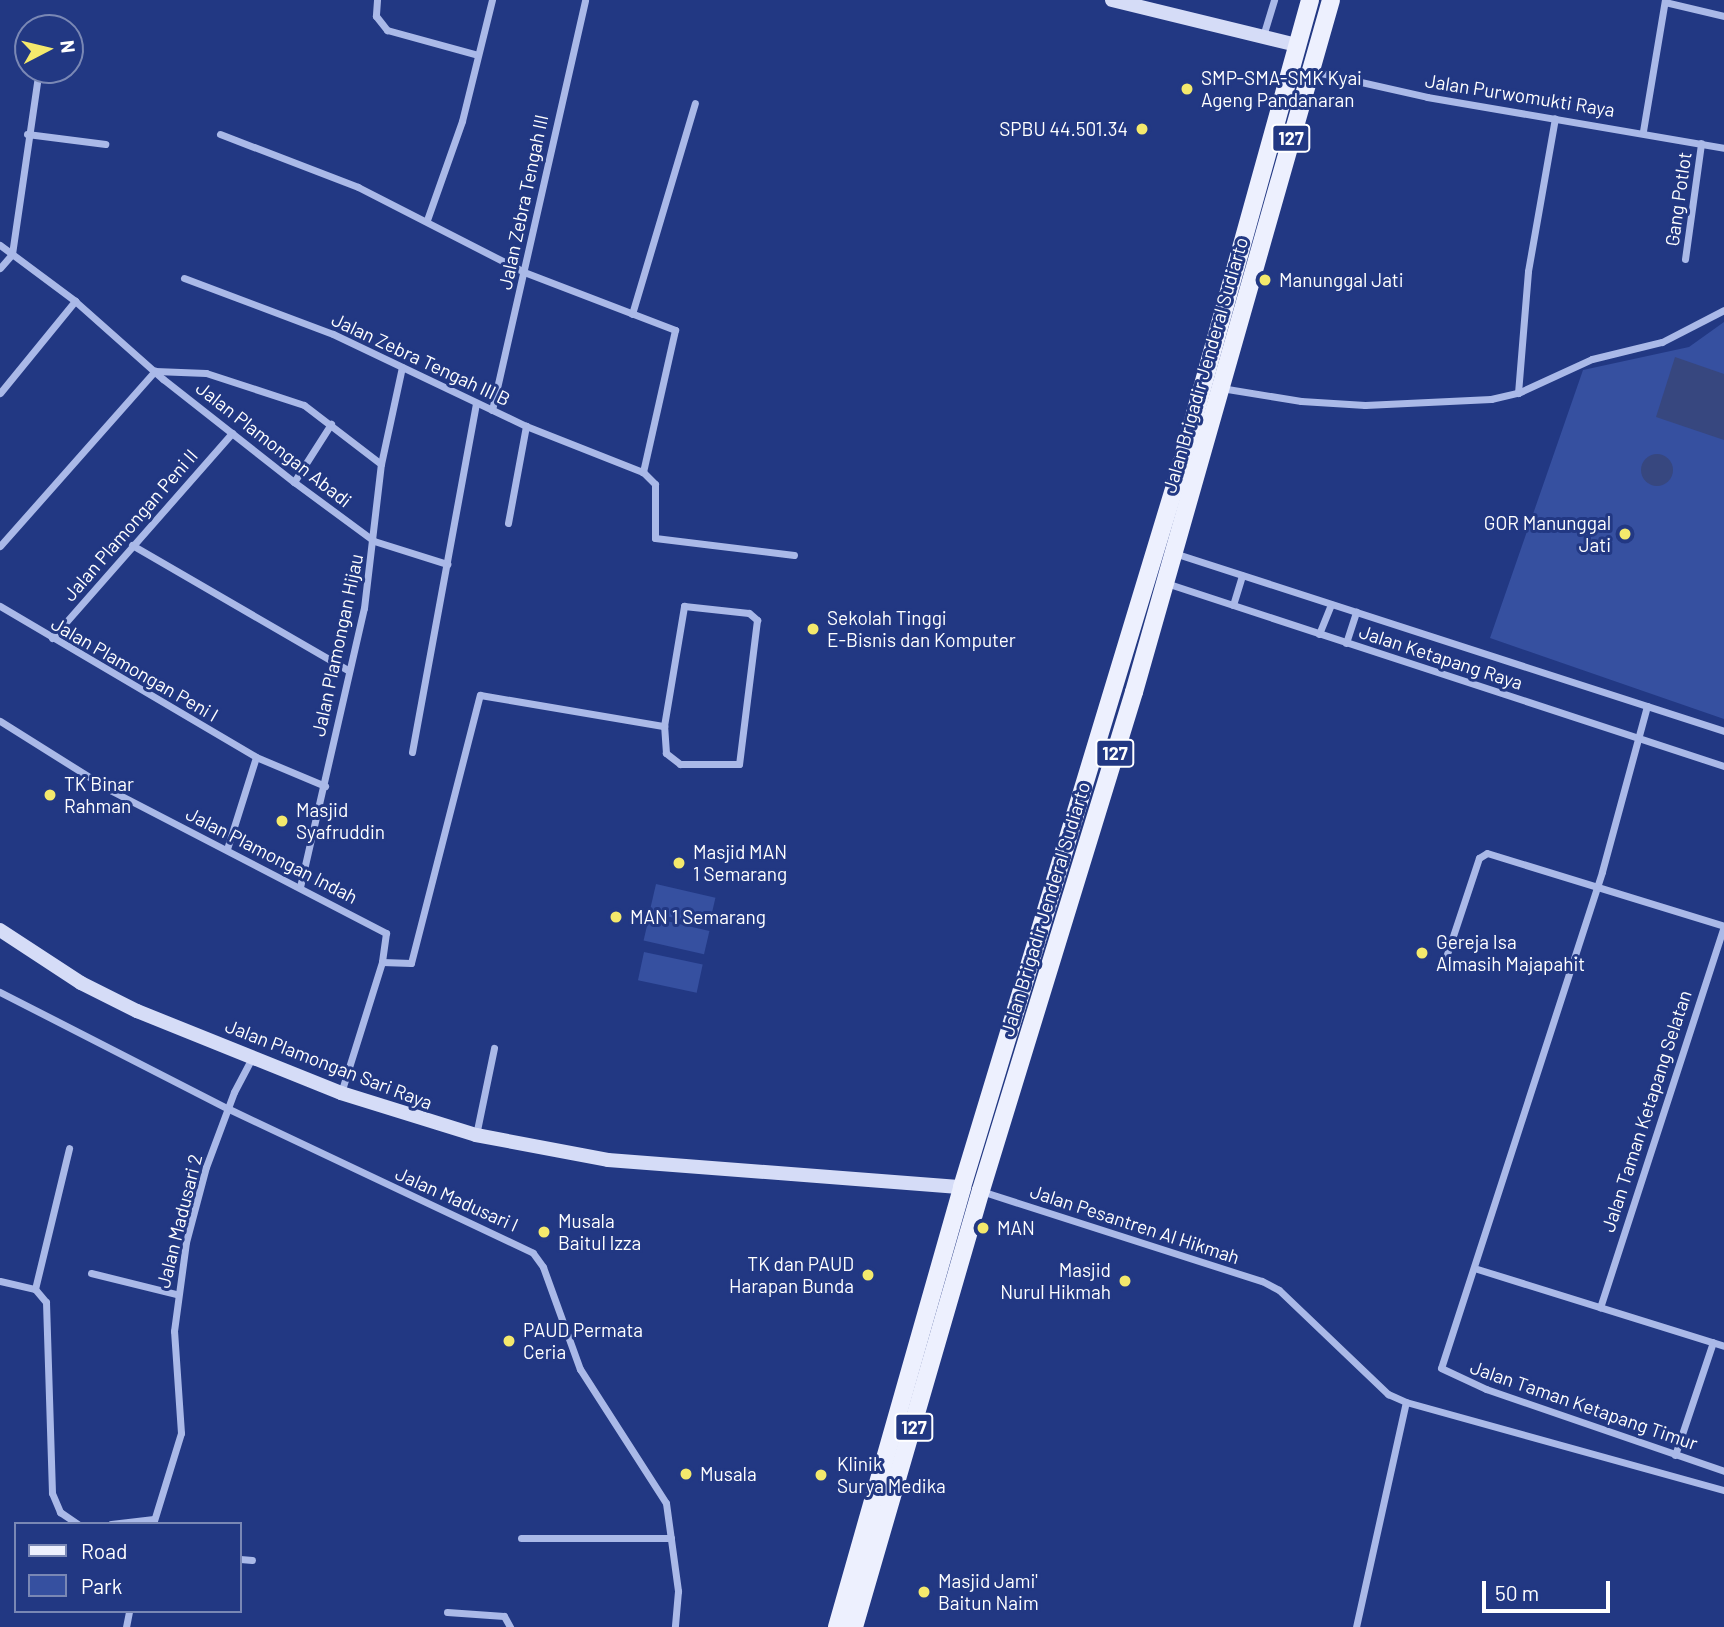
<!DOCTYPE html>
<html>
<head>
<meta charset="utf-8">
<style>
	body { margin:0 }
	#map { position:relative; width:1724px; height:1627px; overflow:hidden; background:#223883; font-family:Barlow,sans-serif }
	div>[style] { position:absolute }
	.green>* { inset:0; background:#3650a0; transform-origin:0 0 }
	.water>* { inset:0; background:#37477f }
	.round { border-radius:50% }
	.street>* { height:7px; margin:-3.5px; padding:0 3.5px; transform-origin:3.5px; border-radius:3.5px; background:#aab9e8 }
	.secondary>* { height:14px; margin:-7px; padding:0 7px; transform-origin:7px; border-radius:7px; background:#d5dcf7 }
	.primary>* { height:18px; margin:-9px; padding:0 9px; transform-origin:9px; border-radius:9px; background:#edf0fe }
	.dots>* { width:19px; height:19px; translate:-50% -50%; box-sizing:border-box; border:4px solid #223883; border-radius:50% }
	span { translate:-50% -50%; white-space:nowrap; text-align:center; line-height:1.15; -webkit-text-stroke:6px #223883; paint-order:stroke }
	.shield-label span { padding:2px 5px; background:#223883; border:2px solid; border-radius:5px; -webkit-text-stroke-width:0 }
	.shield-label { font-size:18px; color:#fff; font-weight:700 }
	.poi-label { font-size:19px; color:#fff }
	.left { translate:0 -50%; text-align:left }
	.right { translate:-100% -50%; text-align:right }
	.street-label { font-size:19px; color:#fff }
	.legend { position:absolute; left:14px; top:1522px; width:228px; height:91px; box-sizing:border-box; background:#223883; border:2px solid #7a88b5; margin:0; padding:9px 12px; list-style:none; font-size:21px; color:#fff }
	.legend li { display:flex; align-items:center; gap:14px; height:35px }
	.legend b { width:35px; border:2px solid #7a88b5 }
	.north { position:absolute; left:14px; top:14px; width:70px; height:70px; box-sizing:border-box; background:#223883; border:2px solid #7a88b5; border-radius:50%; rotate:83deg; font-size:19px; font-weight:700; line-height:28px; text-align:center; color:#fff }
	.north::after { content:''; display:block; margin:auto; width:24px; height:32px; background:#f4e96c; clip-path:polygon(50% 0,100% 100%,50% 72%,0 100%) }
	.scale { position:absolute; left:1482px; top:1581px; width:128px; height:32px; box-sizing:border-box; border:4px solid #fff; border-top:0; padding-left:9px; font-size:21px; line-height:24px; white-space:nowrap; color:#fff; -webkit-text-stroke:5px #223883; paint-order:stroke }
</style>
</head>
<body>
<div id="map">
	<div class="green">
		<div style="clip-path:polygon(1724px 322px,1724px 719px,1490px 638px,1583px 370px,1689px 347px)"></div>
		<div style="left:656px;top:884px;width:61px;height:29px;rotate:13deg"></div>
		<div style="left:649px;top:917px;width:62px;height:24px;rotate:13deg"></div>
		<div style="left:644px;top:952px;width:60px;height:29px;rotate:12deg"></div>
	</div>
	<div class="water">
		<div style="clip-path:polygon(1675px 357px,1724px 374px,1724px 440px,1656px 417px)"></div>
		<div class="round" style="left:1641px;top:454px;width:32px;height:32px"></div>
	</div>
	<div class="street">
		<div style="left:377px;top:0;width:16px;rotate:94deg"></div>
		<div style="left:376px;top:16px;width:18px;rotate:52deg"></div>
		<div style="left:387px;top:30px;width:94px;rotate:15.4deg"></div>
		<div style="left:1665px;top:2px;width:61px;rotate:13.3deg"></div>
		<div style="left:47px;top:28px;width:8px;rotate:-76deg"></div>
		<div style="left:1263px;top:36px;width:38px;rotate:-73deg"></div>
		<div style="left:1312px;top:71px;width:118px;rotate:12.7deg"></div>
		<div style="left:1427px;top:97px;width:301px;rotate:9.7deg"></div>
		<div style="left:1643px;top:131px;width:133px;rotate:-80.5deg"></div>
		<div style="left:27px;top:134px;width:79px;rotate:7.3deg"></div>
		<div style="left:220px;top:134px;width:148px;rotate:21deg"></div>
		<div style="left:358px;top:187px;width:186px;rotate:27.1deg"></div>
		<div style="left:524px;top:272px;width:162px;rotate:21deg"></div>
		<div style="left:675px;top:330px;width:146px;rotate:102.7deg"></div>
		<div style="left:427px;top:220px;width:105px;rotate:-70.5deg"></div>
		<div style="left:462px;top:121px;width:125px;rotate:-76.1deg"></div>
		<div style="left:0;top:245px;width:94px;rotate:36.7deg"></div>
		<div style="left:75px;top:301px;width:118px;rotate:41.6deg"></div>
		<div style="left:163px;top:379px;width:167px;rotate:38.2deg"></div>
		<div style="left:294px;top:482px;width:99px;rotate:36.4deg"></div>
		<div style="left:374px;top:541px;width:77px;rotate:17.5deg"></div>
		<div style="left:12px;top:254px;width:186px;rotate:-81.7deg"></div>
		<div style="left:1685px;top:259px;width:117px;rotate:-82.1deg"></div>
		<div style="left:0;top:268px;width:18px;rotate:-49deg"></div>
		<div style="left:184px;top:278px;width:159px;rotate:20.6deg"></div>
		<div style="left:333px;top:334px;width:214px;rotate:25.5deg"></div>
		<div style="left:526px;top:426px;width:126px;rotate:21.5deg"></div>
		<div style="left:643px;top:472px;width:17px;rotate:45deg"></div>
		<div style="left:655px;top:484px;width:54px;rotate:90deg"></div>
		<div style="left:655px;top:538px;width:140px;rotate:7deg"></div>
		<div style="left:632px;top:314px;width:220px;rotate:-73.4deg"></div>
		<div style="left:1221px;top:388px;width:81px;rotate:9.2deg"></div>
		<div style="left:1301px;top:401px;width:64px;rotate:3.6deg"></div>
		<div style="left:1365px;top:405px;width:126px;rotate:-2.7deg"></div>
		<div style="left:1491px;top:399px;width:28px;rotate:-13deg"></div>
		<div style="left:1518px;top:393px;width:81px;rotate:-24.7deg"></div>
		<div style="left:1592px;top:359px;width:72px;rotate:-13.7deg"></div>
		<div style="left:1662px;top:342px;width:70px;rotate:-27.3deg"></div>
		<div style="left:0;top:393px;width:119px;rotate:-50.8deg"></div>
		<div style="left:1518px;top:393px;width:122px;rotate:-85.3deg"></div>
		<div style="left:1528px;top:271px;width:155px;rotate:-80deg"></div>
		<div style="left:492px;top:410px;width:420px;rotate:-77.2deg"></div>
		<div style="left:294px;top:482px;width:69px;rotate:-57.5deg"></div>
		<div style="left:508px;top:523px;width:99px;rotate:-79.5deg"></div>
		<div style="left:132px;top:545px;width:250px;rotate:30.1deg"></div>
		<div style="left:0;top:546px;width:234px;rotate:-48.5deg"></div>
		<div style="left:155px;top:371px;width:51px;rotate:2.2deg"></div>
		<div style="left:206px;top:373px;width:103px;rotate:18.1deg"></div>
		<div style="left:304px;top:405px;width:97px;rotate:37.5deg"></div>
		<div style="left:1174px;top:553px;width:578px;rotate:17.93deg"></div>
		<div style="left:1166px;top:583px;width:587px;rotate:18.16deg"></div>
		<div style="left:1233px;top:605px;width:31px;rotate:-73deg"></div>
		<div style="left:0;top:606px;width:297px;rotate:30.5deg"></div>
		<div style="left:256px;top:757px;width:75px;rotate:22.8deg"></div>
		<div style="left:684px;top:606px;width:65px;rotate:6.1deg"></div>
		<div style="left:749px;top:613px;width:11px;rotate:41deg"></div>
		<div style="left:757px;top:620px;width:145px;rotate:97.1deg"></div>
		<div style="left:739px;top:764px;width:59px;rotate:180deg"></div>
		<div style="left:680px;top:764px;width:18px;rotate:-142deg"></div>
		<div style="left:666px;top:753px;width:27px;rotate:-94deg"></div>
		<div style="left:664px;top:726px;width:122px;rotate:-80.5deg"></div>
		<div style="left:1319px;top:634px;width:32px;rotate:-68deg"></div>
		<div style="left:52px;top:638px;width:273px;rotate:-48.7deg"></div>
		<div style="left:1346px;top:643px;width:33px;rotate:-72deg"></div>
		<div style="left:1647px;top:706px;width:172px;rotate:105.2deg"></div>
		<div style="left:1602px;top:872px;width:521px;rotate:107.98deg"></div>
		<div style="left:1441px;top:1368px;width:50px;rotate:25deg"></div>
		<div style="left:1486px;top:1389px;width:252px;rotate:19deg"></div>
		<div style="left:0;top:721px;width:130px;rotate:32.1deg"></div>
		<div style="left:110px;top:790px;width:311px;rotate:27.4deg"></div>
		<div style="left:386px;top:933px;width:29px;rotate:98deg"></div>
		<div style="left:382px;top:962px;width:137px;rotate:107.4deg"></div>
		<div style="left:412px;top:752px;width:354px;rotate:-79.6deg"></div>
		<div style="left:227px;top:849px;width:96px;rotate:-72.5deg"></div>
		<div style="left:300px;top:887px;width:286px;rotate:-77.1deg"></div>
		<div style="left:364px;top:608px;width:145px;rotate:-83.3deg"></div>
		<div style="left:381px;top:464px;width:99px;rotate:-77.8deg"></div>
		<div style="left:382px;top:962px;width:29px;rotate:2deg"></div>
		<div style="left:411px;top:963px;width:277px;rotate:-75.6deg"></div>
		<div style="left:480px;top:695px;width:187px;rotate:9.6deg"></div>
		<div style="left:1443px;top:966px;width:114px;rotate:-71.6deg"></div>
		<div style="left:1479px;top:858px;width:9px;rotate:-32deg"></div>
		<div style="left:1487px;top:853px;width:248px;rotate:17.1deg"></div>
		<div style="left:1724px;top:926px;width:401px;rotate:108deg"></div>
		<div style="left:0;top:992px;width:257px;rotate:27.1deg"></div>
		<div style="left:229px;top:1109px;width:336px;rotate:25.3deg"></div>
		<div style="left:533px;top:1253px;width:17px;rotate:54deg"></div>
		<div style="left:543px;top:1267px;width:109px;rotate:70.1deg"></div>
		<div style="left:580px;top:1369px;width:159px;rotate:57.3deg"></div>
		<div style="left:666px;top:1503px;width:89px;rotate:82.2deg"></div>
		<div style="left:678px;top:1591px;width:36px;rotate:95deg"></div>
		<div style="left:476px;top:1135px;width:89px;rotate:-78.3deg"></div>
		<div style="left:981px;top:1191px;width:295px;rotate:17.8deg"></div>
		<div style="left:1262px;top:1281px;width:19px;rotate:28deg"></div>
		<div style="left:1279px;top:1290px;width:151px;rotate:43.7deg"></div>
		<div style="left:1388px;top:1394px;width:20px;rotate:24deg"></div>
		<div style="left:1406px;top:1402px;width:330px;rotate:15.5deg"></div>
		<div style="left:1474px;top:1268px;width:262px;rotate:17.3deg"></div>
		<div style="left:91px;top:1273px;width:88px;rotate:13.9deg"></div>
		<div style="left:0;top:1281px;width:36px;rotate:13deg"></div>
		<div style="left:35px;top:1289px;width:17px;rotate:50deg"></div>
		<div style="left:46px;top:1302px;width:191px;rotate:88.2deg"></div>
		<div style="left:52px;top:1493px;width:21px;rotate:67deg"></div>
		<div style="left:60px;top:1512px;width:22px;rotate:34deg"></div>
		<div style="left:35px;top:1289px;width:145px;rotate:-76.4deg"></div>
		<div style="left:1675px;top:1455px;width:119px;rotate:-71.4deg"></div>
		<div style="left:111px;top:1524px;width:43px;rotate:-6.6deg"></div>
		<div style="left:153px;top:1524px;width:95px;rotate:-72.9deg"></div>
		<div style="left:181px;top:1433px;width:102px;rotate:-93.9deg"></div>
		<div style="left:174px;top:1331px;width:90px;rotate:-82.3deg"></div>
		<div style="left:186px;top:1242px;width:78px;rotate:-75.1deg"></div>
		<div style="left:206px;top:1167px;width:80px;rotate:-69.5deg"></div>
		<div style="left:234px;top:1092px;width:41px;rotate:-62.2deg"></div>
		<div style="left:521px;top:1538px;width:150px"></div>
		<div style="left:240px;top:1559px;width:12px;rotate:5deg"></div>
		<div style="left:447px;top:1612px;width:57px;rotate:4deg"></div>
		<div style="left:504px;top:1616px;width:13px;rotate:61deg"></div>
		<div style="left:126px;top:1627px;width:16px;rotate:-79deg"></div>
		<div style="left:1356px;top:1627px;width:230px;rotate:-77.5deg"></div>
	</div>
	<div class="secondary">
		<div style="left:1112px;top:0;width:189px;rotate:13.7deg"></div>
		<div style="left:0;top:930px;width:97px;rotate:33.2deg"></div>
		<div style="left:81px;top:983px;width:63px;rotate:26.6deg"></div>
		<div style="left:137px;top:1011px;width:220px;rotate:21.9deg"></div>
		<div style="left:341px;top:1093px;width:141px;rotate:17.3deg"></div>
		<div style="left:476px;top:1135px;width:134px;rotate:10.7deg"></div>
		<div style="left:608px;top:1160px;width:355px;rotate:4.4deg"></div>
	</div>
	<div class="primary">
		<div style="left:837px;top:1627px;width:457px;rotate:-74.1deg"></div>
		<div style="left:962px;top:1187px;width:737px;rotate:-73.11deg"></div>
		<div style="left:1176px;top:482px;width:500px;rotate:-74.46deg"></div>
		<div style="left:854px;top:1627px;width:455px;rotate:-73.8deg"></div>
		<div style="left:981px;top:1190px;width:521px;rotate:-72.92deg"></div>
		<div style="left:1134px;top:692px;width:719px;rotate:-74.11deg"></div>
	</div>
	<div class="dots">
		<div style="left:1187px;top:89px;background:#f4e96c"></div>
		<div style="left:1142px;top:129px;background:#f4e96c"></div>
		<div style="left:1265px;top:280px;background:#f4e96c"></div>
		<div style="left:1625px;top:534px;background:#f4e96c"></div>
		<div style="left:813px;top:629px;background:#f4e96c"></div>
		<div style="left:50px;top:795px;background:#f4e96c"></div>
		<div style="left:282px;top:821px;background:#f4e96c"></div>
		<div style="left:679px;top:863px;background:#f4e96c"></div>
		<div style="left:616px;top:917px;background:#f4e96c"></div>
		<div style="left:1422px;top:953px;background:#f4e96c"></div>
		<div style="left:983px;top:1228px;background:#f4e96c"></div>
		<div style="left:544px;top:1232px;background:#f4e96c"></div>
		<div style="left:868px;top:1275px;background:#f4e96c"></div>
		<div style="left:1125px;top:1281px;background:#f4e96c"></div>
		<div style="left:509px;top:1341px;background:#f4e96c"></div>
		<div style="left:686px;top:1474px;background:#f4e96c"></div>
		<div style="left:821px;top:1475px;background:#f4e96c"></div>
		<div style="left:924px;top:1592px;background:#f4e96c"></div>
	</div>
	<div class="shield-label">
		<span style="left:1291px;top:138px">127</span>
		<span style="left:1115px;top:753px">127</span>
		<span style="left:914px;top:1427px">127</span>
	</div>
	<div class="poi-label">
		<span class="left" style="left:1201px;top:89px">SMP-SMA-SMK Kyai<br>Ageng Pandanaran</span>
		<span class="right" style="left:1128px;top:129px">SPBU 44.501.34</span>
		<span class="left" style="left:1279px;top:280px">Manunggal Jati</span>
		<span class="right" style="left:1611px;top:534px">GOR Manunggal<br>Jati</span>
		<span class="left" style="left:827px;top:629px">Sekolah Tinggi<br>E-Bisnis dan Komputer</span>
		<span class="left" style="left:64px;top:795px">TK Binar<br>Rahman</span>
		<span class="left" style="left:296px;top:821px">Masjid<br>Syafruddin</span>
		<span class="left" style="left:693px;top:863px">Masjid MAN<br>1 Semarang</span>
		<span class="left" style="left:630px;top:917px">MAN 1 Semarang</span>
		<span class="left" style="left:1436px;top:953px">Gereja Isa<br>Almasih Majapahit</span>
		<span class="left" style="left:558px;top:1232px">Musala<br>Baitul Izza</span>
		<span class="left" style="left:997px;top:1228px">MAN</span>
		<span class="right" style="left:854px;top:1275px">TK dan PAUD<br>Harapan Bunda</span>
		<span class="right" style="left:1111px;top:1281px">Masjid<br>Nurul Hikmah</span>
		<span class="left" style="left:523px;top:1341px">PAUD Permata<br>Ceria</span>
		<span class="left" style="left:837px;top:1475px">Klinik<br>Surya Medika</span>
		<span class="left" style="left:700px;top:1474px">Musala</span>
		<span class="left" style="left:938px;top:1592px">Masjid Jami'<br>Baitun Naim</span>
	</div>
	<div class="street-label">
		<span style="left:1520px;top:95px;rotate:9deg">Jalan Purwomukti Raya</span>
		<span style="left:1678px;top:199px;rotate:-82deg">Gang Potlot</span>
		<span style="left:523px;top:202px;rotate:-78deg">Jalan Zebra Tengah III</span>
		<span style="left:421px;top:359px;rotate:25deg">Jalan Zebra Tengah III B</span>
		<span style="left:1205px;top:365px;rotate:-74deg">Jalan Brigadir Jenderal Sudiarto</span>
		<span style="left:274px;top:444px;rotate:38deg">Jalan Plamongan Abadi</span>
		<span style="left:130px;top:525px;rotate:-49deg">Jalan Plamongan Peni II</span>
		<span style="left:337px;top:645px;rotate:-78deg">Jalan Plamongan Hijau</span>
		<span style="left:1441px;top:657px;rotate:18deg">Jalan Ketapang Raya</span>
		<span style="left:135px;top:669px;rotate:30deg">Jalan Plamongan Peni I</span>
		<span style="left:272px;top:855px;rotate:27deg">Jalan Plamongan Indah</span>
		<span style="left:1045px;top:909px;rotate:-73deg">Jalan Brigadir Jenderal Sudiarto</span>
		<span style="left:329px;top:1064px;rotate:21deg">Jalan Plamongan Sari Raya</span>
		<span style="left:1646px;top:1111px;rotate:-72deg">Jalan Taman Ketapang Selatan</span>
		<span style="left:457px;top:1199px;rotate:24deg">Jalan Madusari I</span>
		<span style="left:179px;top:1221px;rotate:-76deg">Jalan Madusari 2</span>
		<span style="left:1135px;top:1224px;rotate:18deg">Jalan Pesantren Al Hikmah</span>
		<span style="left:1584px;top:1405px;rotate:19deg">Jalan Taman Ketapang Timur</span>
	</div>
	<ul class="legend">
	<li><b style="height:9px;background:#edf0fe"></b>Road</li>
	<li><b style="height:19px;background:#3650a0"></b>Park</li>
	</ul>
	<div class="north">N</div>
	<div class="scale">50 m</div>
</div>
</body>
</html>
